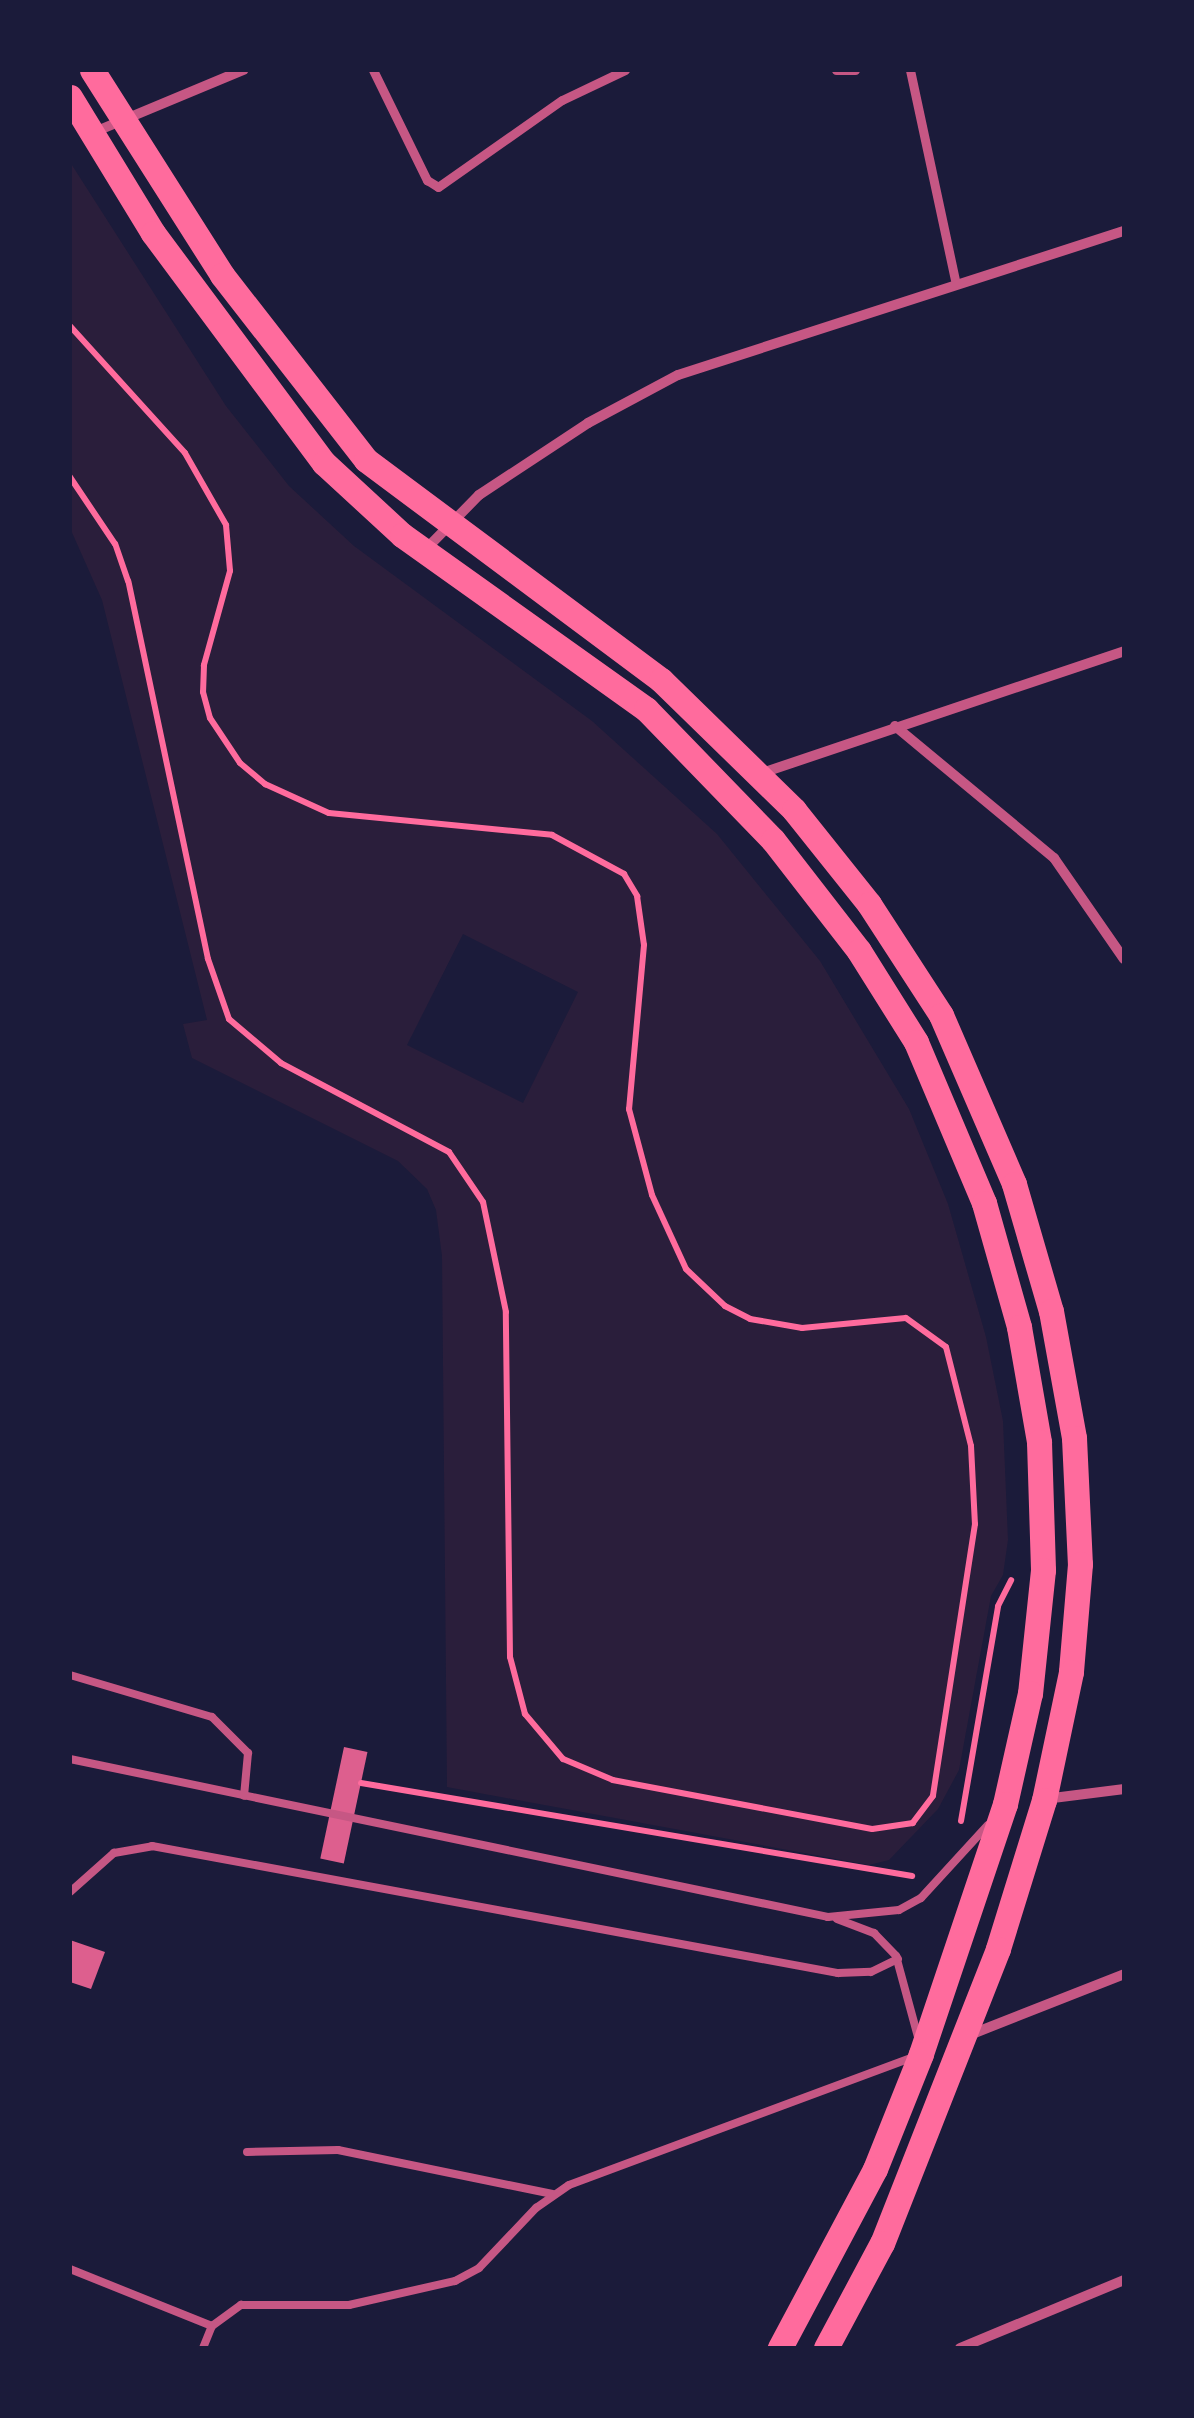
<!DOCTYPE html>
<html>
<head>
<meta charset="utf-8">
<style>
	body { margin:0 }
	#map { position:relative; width:1194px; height:2418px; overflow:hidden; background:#1b1b3a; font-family:Poppins,sans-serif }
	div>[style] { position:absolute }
	.green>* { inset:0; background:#2a1e3b }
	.building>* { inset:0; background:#dd5f8e; transform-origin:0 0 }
	.path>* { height:6px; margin:-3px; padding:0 3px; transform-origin:3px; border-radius:3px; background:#ff6b9d }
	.service>* { height:8px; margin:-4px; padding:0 4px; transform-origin:4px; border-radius:4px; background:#c65784 }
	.pedestrian>* { height:9px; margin:-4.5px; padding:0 4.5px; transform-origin:4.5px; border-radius:4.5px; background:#c65784 }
	.minor>* { height:10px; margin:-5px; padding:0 5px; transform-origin:5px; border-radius:5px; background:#c65784 }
	.primary>* { height:25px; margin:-12.5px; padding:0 12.5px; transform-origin:12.5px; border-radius:12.5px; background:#ff6b9d }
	span { translate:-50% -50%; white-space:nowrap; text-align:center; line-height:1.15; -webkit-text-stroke:8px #1b1b3a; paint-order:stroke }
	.frame { position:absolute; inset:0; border:72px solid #1b1b3a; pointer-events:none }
</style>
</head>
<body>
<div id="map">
	<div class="green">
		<div style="clip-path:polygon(evenodd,70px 162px,226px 406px,289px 486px,354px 546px,592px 721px,717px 834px,820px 961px,909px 1109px,948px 1204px,986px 1337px,1003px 1421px,1008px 1540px,1003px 1575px,991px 1596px,959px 1770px,938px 1809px,889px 1860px,869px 1865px,447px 1787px,442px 1256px,436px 1210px,427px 1189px,398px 1161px,192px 1058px,183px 1024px,207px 1020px,102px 600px,70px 528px,70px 162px,463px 934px,578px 992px,523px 1103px,407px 1045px,463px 934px)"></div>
	</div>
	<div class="building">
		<div style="left:344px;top:1747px;width:24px;height:114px;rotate:12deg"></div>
		<div style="clip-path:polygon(70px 1940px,105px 1952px,91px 1989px,70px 1982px)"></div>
	</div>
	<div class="path">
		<div style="left:70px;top:326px;width:171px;rotate:47.8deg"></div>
		<div style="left:185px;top:453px;width:83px;rotate:60.3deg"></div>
		<div style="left:226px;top:525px;width:46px;rotate:85deg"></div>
		<div style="left:230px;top:571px;width:98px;rotate:105.5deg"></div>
		<div style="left:204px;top:665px;width:27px;rotate:92deg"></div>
		<div style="left:203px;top:692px;width:27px;rotate:75deg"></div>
		<div style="left:210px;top:718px;width:54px;rotate:56.3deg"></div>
		<div style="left:240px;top:763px;width:33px;rotate:40deg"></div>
		<div style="left:265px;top:784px;width:70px;rotate:24.4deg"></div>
		<div style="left:329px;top:813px;width:224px;rotate:5.6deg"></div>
		<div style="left:552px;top:835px;width:82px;rotate:28.4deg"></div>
		<div style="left:624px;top:874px;width:26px;rotate:59deg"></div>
		<div style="left:637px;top:896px;width:49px;rotate:81.9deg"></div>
		<div style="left:644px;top:945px;width:165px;rotate:95.2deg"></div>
		<div style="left:629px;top:1109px;width:89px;rotate:75deg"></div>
		<div style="left:652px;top:1195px;width:81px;rotate:65.3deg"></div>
		<div style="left:686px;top:1269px;width:54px;rotate:43.5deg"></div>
		<div style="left:725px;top:1306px;width:28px;rotate:27deg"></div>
		<div style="left:750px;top:1319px;width:53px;rotate:9.8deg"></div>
		<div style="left:802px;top:1328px;width:104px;rotate:-5.5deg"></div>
		<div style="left:906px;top:1318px;width:49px;rotate:35.9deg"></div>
		<div style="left:946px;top:1347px;width:102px;rotate:75.8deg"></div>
		<div style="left:971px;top:1446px;width:78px;rotate:87.1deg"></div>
		<div style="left:975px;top:1524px;width:275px;rotate:98.8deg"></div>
		<div style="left:933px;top:1796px;width:34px;rotate:127deg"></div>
		<div style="left:913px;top:1823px;width:41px;rotate:171.7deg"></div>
		<div style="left:872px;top:1829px;width:264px;rotate:-169.3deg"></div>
		<div style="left:613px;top:1780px;width:54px;rotate:-157.2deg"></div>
		<div style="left:563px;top:1759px;width:59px;rotate:-130.2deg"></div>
		<div style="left:525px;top:1714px;width:59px;rotate:-104.7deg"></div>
		<div style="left:510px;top:1657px;width:345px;rotate:-90.7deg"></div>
		<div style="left:506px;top:1312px;width:112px;rotate:-101.8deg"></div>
		<div style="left:483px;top:1202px;width:60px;rotate:-124.2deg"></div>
		<div style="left:449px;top:1152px;width:190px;rotate:-152.1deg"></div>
		<div style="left:281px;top:1063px;width:68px;rotate:-139.8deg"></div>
		<div style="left:229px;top:1019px;width:64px;rotate:-109.3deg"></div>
		<div style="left:208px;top:959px;width:386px;rotate:-101.9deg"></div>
		<div style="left:128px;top:581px;width:39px;rotate:-109deg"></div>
		<div style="left:115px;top:544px;width:81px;rotate:-123.9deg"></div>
		<div style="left:361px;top:1783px;width:559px;rotate:9.58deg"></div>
		<div style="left:961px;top:1821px;width:218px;rotate:-80.2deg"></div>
		<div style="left:998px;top:1606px;width:29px;rotate:-63deg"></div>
	</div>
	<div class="service">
		<div style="left:70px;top:1675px;width:148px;rotate:16.5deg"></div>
		<div style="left:212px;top:1717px;width:51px;rotate:45deg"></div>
		<div style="left:248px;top:1753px;width:43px;rotate:95.3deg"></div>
		<div style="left:70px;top:1759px;width:774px;rotate:11.77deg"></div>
		<div style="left:828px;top:1917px;width:71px;rotate:-5.6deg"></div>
		<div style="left:899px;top:1910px;width:25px;rotate:-29deg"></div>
		<div style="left:921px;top:1898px;width:99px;rotate:-47.5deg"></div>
		<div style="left:70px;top:1892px;width:59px;rotate:-41.6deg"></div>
		<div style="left:114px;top:1853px;width:39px;rotate:-10deg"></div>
		<div style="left:152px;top:1846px;width:698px;rotate:10.49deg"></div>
		<div style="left:838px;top:1973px;width:33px;rotate:-2deg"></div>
		<div style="left:871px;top:1972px;width:30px;rotate:-26deg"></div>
		<div style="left:837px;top:1919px;width:40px;rotate:21deg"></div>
		<div style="left:874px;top:1933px;width:32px;rotate:46deg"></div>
		<div style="left:896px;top:1956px;width:84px;rotate:74.8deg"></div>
		<div style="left:247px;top:2152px;width:91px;rotate:-1.3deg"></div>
		<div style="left:338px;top:2150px;width:219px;rotate:11.6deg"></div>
		<div style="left:70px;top:2269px;width:153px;rotate:21.9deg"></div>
		<div style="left:203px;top:2348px;width:24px;rotate:-68deg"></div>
		<div style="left:212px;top:2326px;width:36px;rotate:-36deg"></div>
		<div style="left:241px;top:2305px;width:108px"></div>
		<div style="left:349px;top:2305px;width:109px;rotate:-12.8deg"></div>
		<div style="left:455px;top:2281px;width:27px;rotate:-28deg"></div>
		<div style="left:479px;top:2268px;width:83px;rotate:-46.5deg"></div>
		<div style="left:536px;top:2208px;width:40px;rotate:-34.9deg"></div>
		<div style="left:569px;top:2185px;width:369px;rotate:-20.4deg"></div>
	</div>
	<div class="pedestrian">
		<div style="left:373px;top:70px;width:123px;rotate:63.9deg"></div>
		<div style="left:427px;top:180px;width:13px;rotate:32deg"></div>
		<div style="left:438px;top:187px;width:151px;rotate:-35.1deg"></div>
		<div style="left:562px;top:100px;width:70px;rotate:-25.5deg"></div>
		<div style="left:836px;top:70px;width:19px"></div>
		<div style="left:910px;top:70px;width:219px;rotate:77.9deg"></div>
	</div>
	<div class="minor">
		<div style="left:92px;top:133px;width:164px;rotate:-22.6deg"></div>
		<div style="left:425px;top:550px;width:77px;rotate:-45.5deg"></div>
		<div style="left:479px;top:495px;width:131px;rotate:-33.4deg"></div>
		<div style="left:588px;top:423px;width:102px;rotate:-28.1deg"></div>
		<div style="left:678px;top:375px;width:469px;rotate:-17.9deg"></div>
		<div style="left:895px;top:726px;width:207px;rotate:39.7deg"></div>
		<div style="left:1054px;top:858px;width:123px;rotate:55.3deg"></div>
		<div style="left:762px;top:773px;width:382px;rotate:-18.6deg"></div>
		<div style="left:1045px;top:1799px;width:80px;rotate:-7.2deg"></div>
		<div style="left:967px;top:2036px;width:169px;rotate:-21.5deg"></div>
		<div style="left:960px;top:2348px;width:178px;rotate:-22.5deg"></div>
	</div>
	<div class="primary">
		<div style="left:92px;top:70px;width:243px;rotate:57.6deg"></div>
		<div style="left:222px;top:275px;width:234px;rotate:52.1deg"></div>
		<div style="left:366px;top:460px;width:368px;rotate:36.7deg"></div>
		<div style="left:661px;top:680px;width:186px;rotate:44.3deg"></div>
		<div style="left:794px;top:810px;width:120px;rotate:51.4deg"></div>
		<div style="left:869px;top:904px;width:132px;rotate:57deg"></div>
		<div style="left:941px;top:1015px;width:184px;rotate:66.6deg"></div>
		<div style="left:1014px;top:1184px;width:132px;rotate:73.8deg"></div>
		<div style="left:1051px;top:1311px;width:129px;rotate:79.7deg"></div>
		<div style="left:1074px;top:1438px;width:126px;rotate:87.3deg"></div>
		<div style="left:1080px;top:1564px;width:108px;rotate:94.8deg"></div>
		<div style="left:1071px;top:1672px;width:131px;rotate:101.9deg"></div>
		<div style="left:1044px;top:1800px;width:156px;rotate:107.2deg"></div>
		<div style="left:998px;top:1949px;width:316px;rotate:111.5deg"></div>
		<div style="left:882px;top:2243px;width:119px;rotate:118.1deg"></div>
		<div style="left:70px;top:97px;width:159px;rotate:58.6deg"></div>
		<div style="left:153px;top:233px;width:287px;rotate:53.4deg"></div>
		<div style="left:324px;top:463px;width:106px;rotate:42.7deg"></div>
		<div style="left:402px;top:535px;width:300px;rotate:35.5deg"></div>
		<div style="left:646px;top:709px;width:182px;rotate:45.9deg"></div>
		<div style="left:773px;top:840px;width:140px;rotate:52.2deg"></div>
		<div style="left:859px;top:951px;width:107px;rotate:57.9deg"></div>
		<div style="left:916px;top:1042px;width:175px;rotate:67.1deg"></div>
		<div style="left:984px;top:1203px;width:129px;rotate:74.2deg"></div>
		<div style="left:1019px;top:1327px;width:117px;rotate:80.1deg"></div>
		<div style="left:1039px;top:1442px;width:128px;rotate:88.2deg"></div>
		<div style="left:1043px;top:1570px;width:124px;rotate:96deg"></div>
		<div style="left:1030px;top:1693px;width:114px;rotate:102.7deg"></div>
		<div style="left:1005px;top:1804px;width:264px;rotate:108.6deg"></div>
		<div style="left:921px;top:2054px;width:124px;rotate:111.8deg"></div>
		<div style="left:875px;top:2169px;width:203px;rotate:118deg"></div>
	</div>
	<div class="frame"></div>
</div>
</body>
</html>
